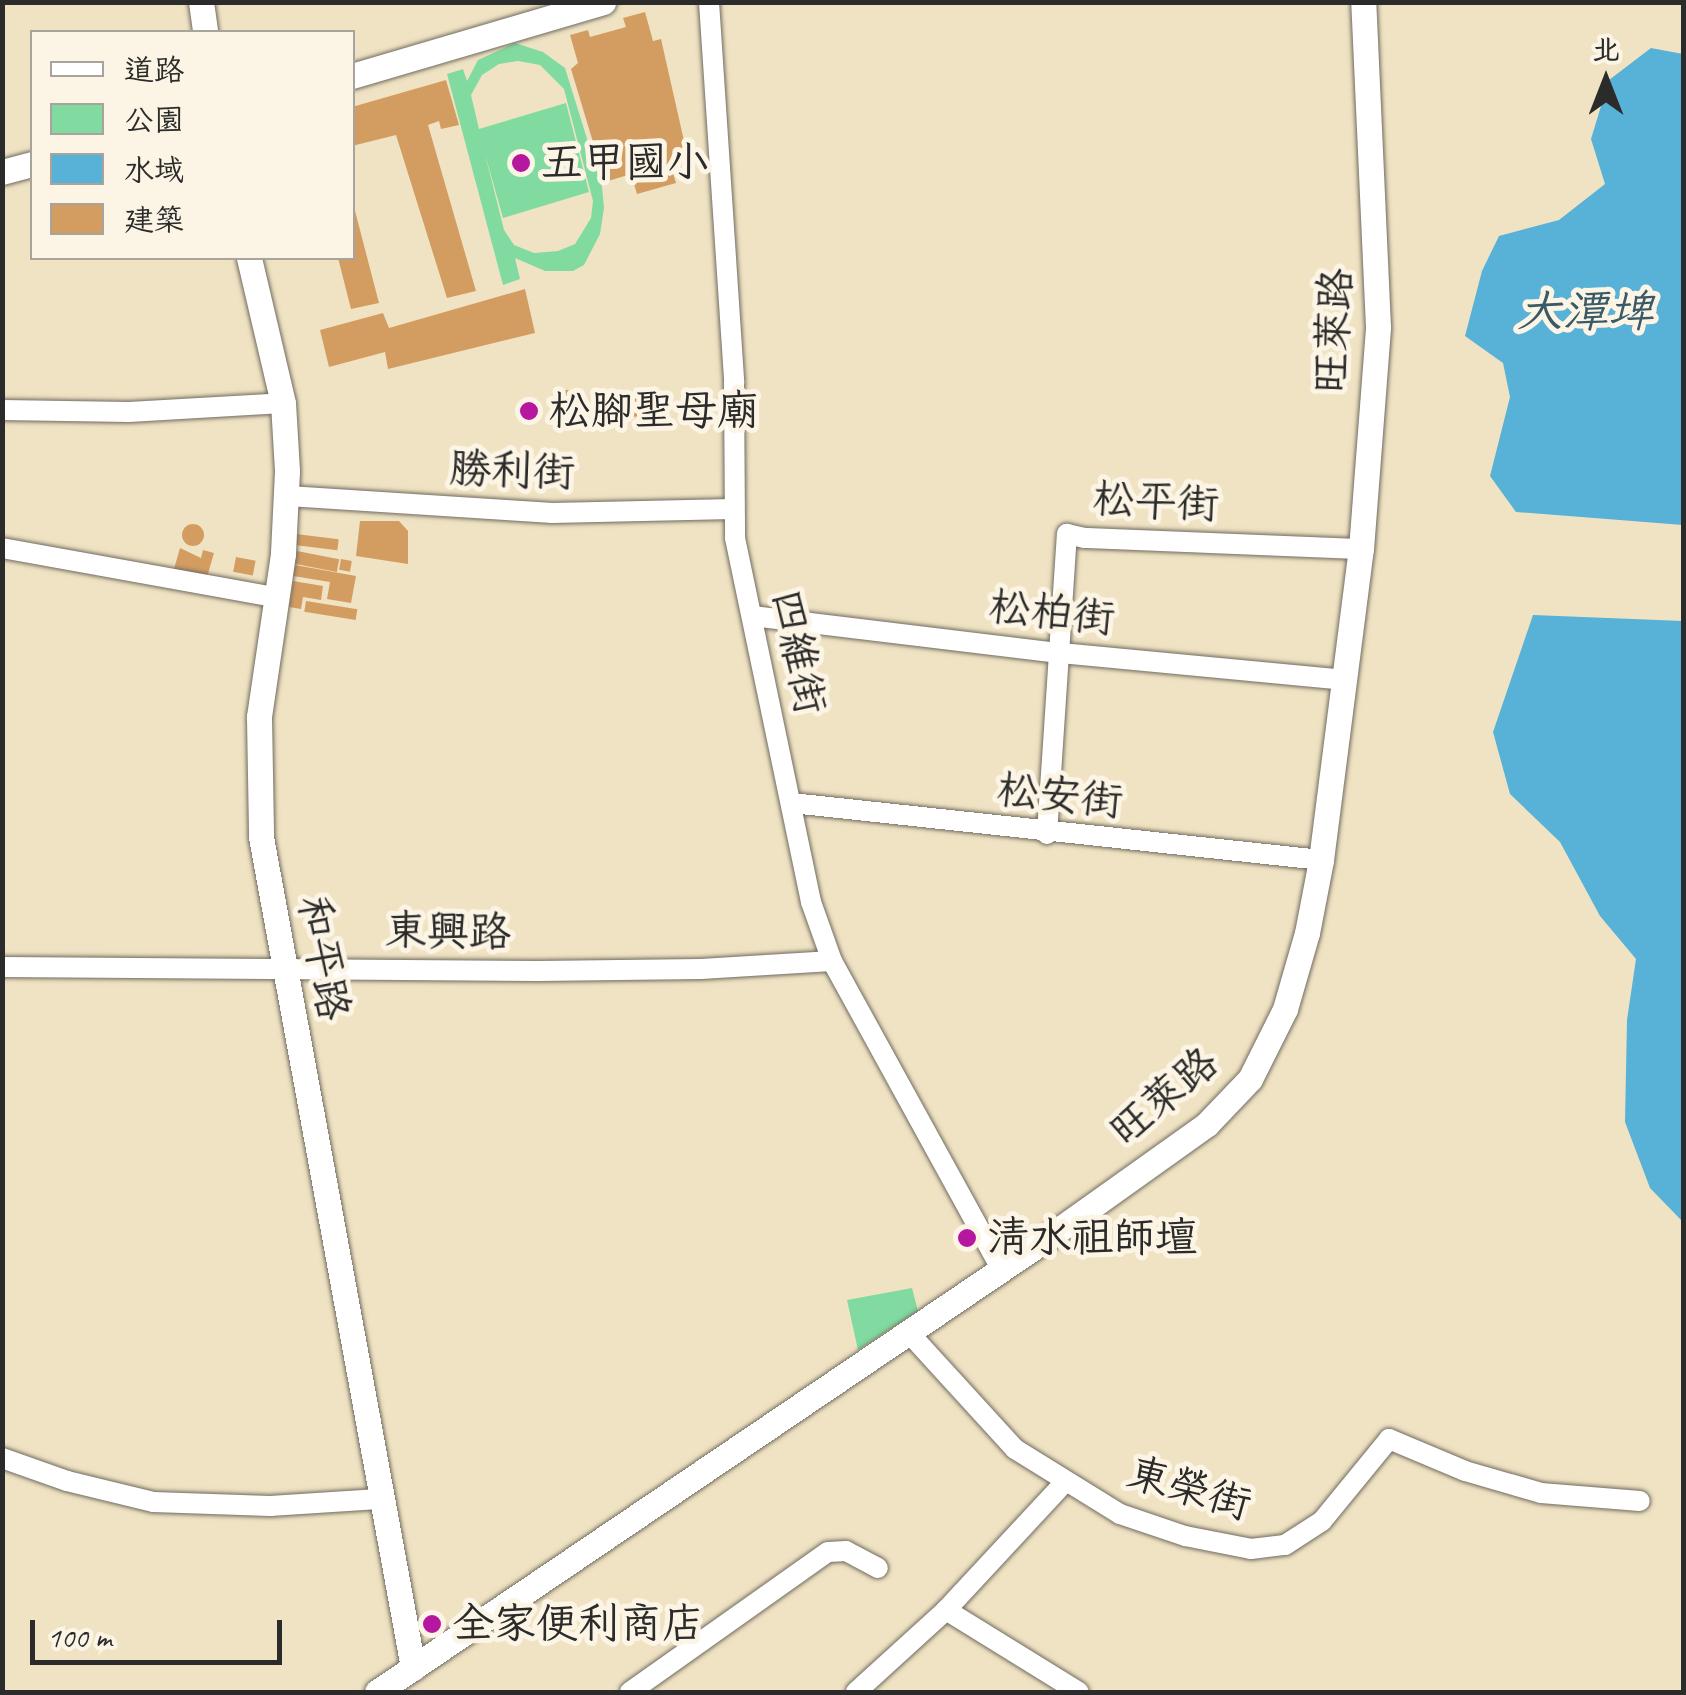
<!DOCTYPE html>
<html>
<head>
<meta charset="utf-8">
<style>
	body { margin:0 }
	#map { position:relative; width:1686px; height:1695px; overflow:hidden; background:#f0e3c3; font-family:Caveat,"LXGW WenKai TC",sans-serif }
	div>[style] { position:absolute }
	.green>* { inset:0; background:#81dba0 }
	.water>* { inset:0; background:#58b1d6 }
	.building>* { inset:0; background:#d39d62; transform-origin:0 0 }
	.round { border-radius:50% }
	.roads { filter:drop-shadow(0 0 2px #706b60) drop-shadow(0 0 2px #706b60) }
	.minor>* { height:20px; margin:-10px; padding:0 10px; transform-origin:10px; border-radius:10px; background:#fff }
	.tertiary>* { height:25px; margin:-12.5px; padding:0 12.5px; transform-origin:12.5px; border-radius:12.5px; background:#fff }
	.dots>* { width:28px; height:28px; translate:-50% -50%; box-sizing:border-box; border:5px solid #fcf5e5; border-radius:50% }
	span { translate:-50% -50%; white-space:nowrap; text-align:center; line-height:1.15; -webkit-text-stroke:10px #fcf5e5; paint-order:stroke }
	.poi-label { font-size:42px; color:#2b2b2b }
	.left { translate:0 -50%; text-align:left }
	.street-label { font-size:42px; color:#2b2b2b }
	.water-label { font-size:45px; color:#3b5a67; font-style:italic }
	.frame { position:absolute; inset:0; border:5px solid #2b2b2b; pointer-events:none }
	.legend { position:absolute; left:30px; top:30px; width:325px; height:230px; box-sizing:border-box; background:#fcf5e5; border:2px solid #a8a49b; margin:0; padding:12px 18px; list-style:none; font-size:30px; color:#2b2b2b }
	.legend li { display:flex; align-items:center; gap:20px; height:50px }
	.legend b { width:50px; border:2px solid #a8a49b }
	.north { position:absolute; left:1556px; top:30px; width:100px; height:100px; -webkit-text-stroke:8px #fcf5e5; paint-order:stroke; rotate:0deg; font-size:28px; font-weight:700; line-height:40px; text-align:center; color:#2b2b2b }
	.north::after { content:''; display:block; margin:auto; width:35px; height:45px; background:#2b2b2b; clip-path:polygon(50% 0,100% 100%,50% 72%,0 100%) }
	.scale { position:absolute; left:30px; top:1620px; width:252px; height:45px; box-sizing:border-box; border:5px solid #2b2b2b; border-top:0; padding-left:12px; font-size:30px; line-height:35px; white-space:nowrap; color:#2b2b2b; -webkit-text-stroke:8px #fcf5e5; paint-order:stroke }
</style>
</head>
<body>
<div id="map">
	<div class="green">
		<div style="clip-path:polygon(evenodd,515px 43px,543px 52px,565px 68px,602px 187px,604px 208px,600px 234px,584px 265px,573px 271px,545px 271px,515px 258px,520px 279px,503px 285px,447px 74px,463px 69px,467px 81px,478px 60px,515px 43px,518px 61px,540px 65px,564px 89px,593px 201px,591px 218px,575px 244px,558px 251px,534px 253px,514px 245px,504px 230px,485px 154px,503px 218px,589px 192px,566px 103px,479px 129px,471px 95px,482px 75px,499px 64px,518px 61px)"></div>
		<div style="clip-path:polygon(912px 1288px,918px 1311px,858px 1350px,847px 1300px)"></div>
	</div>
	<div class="water">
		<div style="clip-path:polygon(1651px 48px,1683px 54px,1683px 525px,1516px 512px,1490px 476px,1510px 397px,1503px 363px,1465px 336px,1482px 271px,1499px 236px,1559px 220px,1605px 184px,1591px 139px,1609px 80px)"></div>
		<div style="clip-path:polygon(1533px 615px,1683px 621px,1683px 1222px,1650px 1188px,1625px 1122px,1627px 1020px,1636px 959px,1600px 916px,1560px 842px,1510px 794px,1493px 732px)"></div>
	</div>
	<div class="building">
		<div style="clip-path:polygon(645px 12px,653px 41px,661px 39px,689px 163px,671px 166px,676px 183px,637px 194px,631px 174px,605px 182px,571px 69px,578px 63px,570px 35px,588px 30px,590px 37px,626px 27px,623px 18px)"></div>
		<div style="clip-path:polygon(446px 80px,459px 125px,441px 129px,439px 121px,428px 125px,476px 291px,447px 298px,396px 135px,352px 146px,352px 107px)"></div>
		<div style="clip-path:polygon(354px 207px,379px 303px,351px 309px,338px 258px,352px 258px)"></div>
		<div style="clip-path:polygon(525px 289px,535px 333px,388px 369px,385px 352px,329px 367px,320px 330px,383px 313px,389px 328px)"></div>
		<div style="clip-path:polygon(559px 390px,583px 390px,583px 405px,572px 405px,571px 417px,559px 417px)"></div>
		<div style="left:592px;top:390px;width:46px;height:26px;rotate:1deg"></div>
		<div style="clip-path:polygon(360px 521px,399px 521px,408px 531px,408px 564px,356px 556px)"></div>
		<div class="round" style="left:182px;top:524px;width:22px;height:22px"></div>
		<div style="left:296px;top:534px;width:43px;height:11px;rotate:7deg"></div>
		<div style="clip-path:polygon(180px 548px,201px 558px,203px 550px,214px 553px,207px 577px,174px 569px)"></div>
		<div style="left:297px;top:551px;width:43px;height:13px;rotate:11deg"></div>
		<div style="left:236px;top:557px;width:20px;height:15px;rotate:11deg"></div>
		<div style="left:341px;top:559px;width:11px;height:11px;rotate:10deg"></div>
		<div style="clip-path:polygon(295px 565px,356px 576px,351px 603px,327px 599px,330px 582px,293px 576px)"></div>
		<div style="clip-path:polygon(293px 581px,323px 586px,321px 600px,303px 597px,301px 609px,289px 607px)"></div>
		<div style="left:306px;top:601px;width:52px;height:11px;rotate:9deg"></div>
	</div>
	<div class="roads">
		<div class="minor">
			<div style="left:709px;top:2px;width:382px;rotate:86.2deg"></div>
			<div style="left:734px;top:383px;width:155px;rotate:89.6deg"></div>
			<div style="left:735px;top:538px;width:372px;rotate:78.2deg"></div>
			<div style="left:811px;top:902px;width:63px;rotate:70.4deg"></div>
			<div style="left:832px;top:961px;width:351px;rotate:61.2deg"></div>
			<div style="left:2px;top:410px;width:127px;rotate:0.9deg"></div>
			<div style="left:129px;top:412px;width:154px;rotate:-3.3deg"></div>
			<div style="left:288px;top:496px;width:265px;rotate:3.7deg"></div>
			<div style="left:552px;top:513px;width:181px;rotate:-1.3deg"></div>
			<div style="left:2px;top:548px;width:277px;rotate:10.2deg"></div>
			<div style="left:752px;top:616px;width:310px;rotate:6.9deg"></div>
			<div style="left:1060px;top:653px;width:285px;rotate:5.4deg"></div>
			<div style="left:792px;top:803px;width:532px;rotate:6.15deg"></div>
			<div style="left:1047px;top:834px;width:301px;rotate:-86.2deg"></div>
			<div style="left:1067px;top:534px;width:18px;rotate:13deg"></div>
			<div style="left:1085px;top:538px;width:276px;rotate:2.3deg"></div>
			<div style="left:2px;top:967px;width:536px;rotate:0.43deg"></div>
			<div style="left:538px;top:971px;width:163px;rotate:-0.7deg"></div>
			<div style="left:701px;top:969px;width:131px;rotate:-3.5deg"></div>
			<div style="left:909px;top:1333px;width:157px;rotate:47.6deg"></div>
			<div style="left:1015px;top:1449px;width:123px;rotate:31.8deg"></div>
			<div style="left:1120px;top:1514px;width:69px;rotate:18.7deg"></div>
			<div style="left:1185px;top:1536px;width:67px;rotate:11.1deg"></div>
			<div style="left:1251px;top:1549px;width:34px;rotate:-7deg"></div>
			<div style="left:1285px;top:1545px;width:44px;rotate:-33deg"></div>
			<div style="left:1322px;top:1521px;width:106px;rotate:-50.7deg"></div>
			<div style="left:1389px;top:1439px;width:82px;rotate:22.8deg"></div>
			<div style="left:1465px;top:1471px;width:79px;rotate:16.1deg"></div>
			<div style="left:1541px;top:1493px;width:99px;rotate:4.6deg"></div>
			<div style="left:2px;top:1458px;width:69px;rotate:19.5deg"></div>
			<div style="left:67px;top:1481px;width:89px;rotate:13.7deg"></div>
			<div style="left:153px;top:1502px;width:117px;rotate:2deg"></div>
			<div style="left:270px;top:1506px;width:109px;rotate:-3.7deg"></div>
			<div style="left:946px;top:1610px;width:156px;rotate:31.7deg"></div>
			<div style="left:630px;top:1692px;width:242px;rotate:-35.3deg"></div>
			<div style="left:828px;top:1552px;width:18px;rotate:-3deg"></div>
			<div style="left:846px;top:1551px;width:36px;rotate:28deg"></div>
			<div style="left:856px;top:1692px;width:122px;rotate:-42.3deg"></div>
			<div style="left:946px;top:1610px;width:173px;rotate:-47.1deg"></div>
		</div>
		<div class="tertiary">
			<div style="left:201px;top:2px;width:30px;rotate:82deg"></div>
			<div style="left:352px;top:76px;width:262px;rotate:-16.4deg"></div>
			<div style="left:2px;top:172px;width:31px;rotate:-15deg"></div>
			<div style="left:249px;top:258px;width:149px;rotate:76.8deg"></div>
			<div style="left:283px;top:403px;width:68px;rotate:86.6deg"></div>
			<div style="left:287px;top:471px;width:83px;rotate:92.8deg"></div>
			<div style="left:283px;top:554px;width:165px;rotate:98.4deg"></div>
			<div style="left:259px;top:717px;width:120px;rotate:89deg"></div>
			<div style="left:261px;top:837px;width:845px;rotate:79.63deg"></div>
			<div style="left:377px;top:1692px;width:799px;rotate:-34.09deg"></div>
			<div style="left:1039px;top:1244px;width:206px;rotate:-35.5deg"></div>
			<div style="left:1207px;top:1124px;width:62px;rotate:-46.3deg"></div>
			<div style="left:1250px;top:1079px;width:78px;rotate:-63.4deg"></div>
			<div style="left:1285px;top:1009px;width:79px;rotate:-73.9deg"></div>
			<div style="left:1307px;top:933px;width:74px;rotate:-79.1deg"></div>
			<div style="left:1321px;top:860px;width:314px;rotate:-82.7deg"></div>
			<div style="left:1361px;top:549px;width:223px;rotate:-85.6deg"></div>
			<div style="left:1378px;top:327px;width:325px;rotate:-92.6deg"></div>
		</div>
	</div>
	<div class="dots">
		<div style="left:521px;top:163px;background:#b5179e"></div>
		<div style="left:529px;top:411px;background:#b5179e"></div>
		<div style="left:967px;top:1238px;background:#b5179e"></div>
		<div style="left:432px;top:1624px;background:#b5179e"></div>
	</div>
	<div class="poi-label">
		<span class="left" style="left:541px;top:163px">五甲國小</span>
		<span class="left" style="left:549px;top:411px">松腳聖母廟</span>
		<span class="left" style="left:987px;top:1238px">清水祖師壇</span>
		<span class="left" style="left:452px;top:1624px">全家便利商店</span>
	</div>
	<div class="street-label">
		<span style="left:1334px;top:331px;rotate:-87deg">旺萊路</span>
		<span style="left:512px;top:471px;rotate:2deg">勝利街</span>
		<span style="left:1156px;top:502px;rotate:3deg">松平街</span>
		<span style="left:1052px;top:613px;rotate:6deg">松柏街</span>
		<span style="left:798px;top:652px;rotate:78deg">四維街</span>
		<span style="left:1060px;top:796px;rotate:6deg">松安街</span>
		<span style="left:448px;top:932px;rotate:1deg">東興路</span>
		<span style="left:323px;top:958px;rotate:80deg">和平路</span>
		<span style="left:1164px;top:1097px;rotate:-40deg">旺萊路</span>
		<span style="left:1189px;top:1489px;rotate:16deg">東榮街</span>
	</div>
	<div class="water-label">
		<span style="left:1585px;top:312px">大潭埤</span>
	</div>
	<div class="frame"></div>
	<ul class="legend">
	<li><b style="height:12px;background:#fff"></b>道路</li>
	<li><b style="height:28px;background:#81dba0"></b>公園</li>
	<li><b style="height:28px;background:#58b1d6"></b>水域</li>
	<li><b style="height:28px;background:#d39d62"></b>建築</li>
	</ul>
	<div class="north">北</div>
	<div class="scale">100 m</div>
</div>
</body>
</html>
